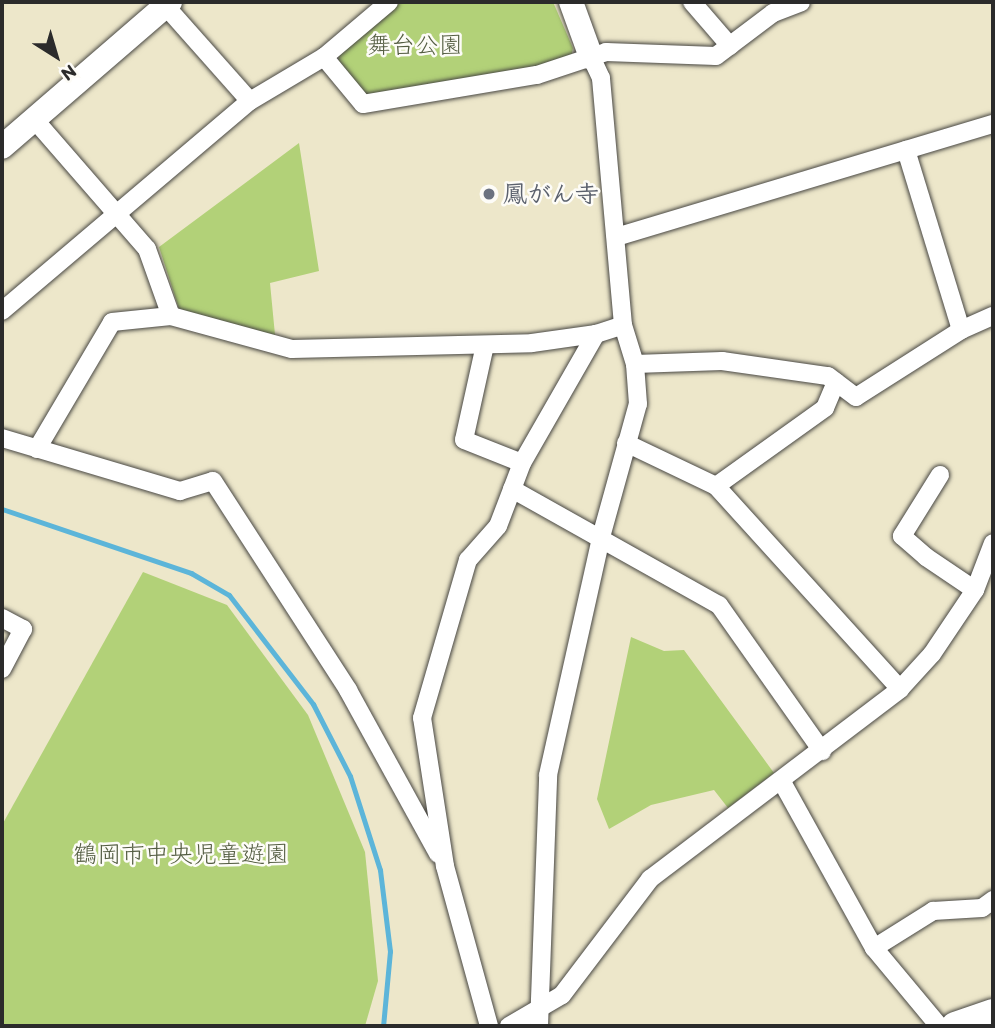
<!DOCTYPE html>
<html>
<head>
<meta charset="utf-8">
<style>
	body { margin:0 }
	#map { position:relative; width:995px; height:1028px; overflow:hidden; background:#ede7ca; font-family:Itim,"Klee One",sans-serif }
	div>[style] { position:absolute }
	.green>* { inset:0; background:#b2d178 }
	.stream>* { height:5px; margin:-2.5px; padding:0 2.5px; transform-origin:2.5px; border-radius:2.5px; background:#5cb5d9 }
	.roads { filter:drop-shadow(0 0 2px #484743) drop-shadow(0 0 2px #484743) }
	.street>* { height:18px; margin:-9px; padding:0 9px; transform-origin:9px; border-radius:9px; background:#fff }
	.secondary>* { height:24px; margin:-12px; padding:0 12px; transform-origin:12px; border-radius:12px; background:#fff }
	.primary>* { height:28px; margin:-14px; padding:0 14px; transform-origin:14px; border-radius:14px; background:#fff }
	.dots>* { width:19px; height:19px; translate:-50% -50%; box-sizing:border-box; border:4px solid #fdfcf7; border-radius:50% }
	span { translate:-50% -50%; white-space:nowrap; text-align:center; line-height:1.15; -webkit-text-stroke:5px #fdfcf7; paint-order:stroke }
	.park-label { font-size:24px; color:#545d42 }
	.worship-label { font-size:24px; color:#5b616d; font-weight:700 }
	.left { translate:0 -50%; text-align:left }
	.frame { position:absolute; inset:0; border:4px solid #2b2b2b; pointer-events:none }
	.north { position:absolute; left:21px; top:21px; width:70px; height:70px; -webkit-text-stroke:5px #fdfcf7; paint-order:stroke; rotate:143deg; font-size:19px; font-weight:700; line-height:28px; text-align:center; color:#2b2b2b }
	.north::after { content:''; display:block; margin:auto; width:24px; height:32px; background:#2b2b2b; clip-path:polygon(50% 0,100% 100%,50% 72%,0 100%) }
</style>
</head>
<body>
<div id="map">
	<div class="green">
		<div style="clip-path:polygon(401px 2px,553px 2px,573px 48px,571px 57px,536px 70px,367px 96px,338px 62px,340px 53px)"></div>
		<div style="clip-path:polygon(299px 143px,319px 271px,270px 283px,275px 335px,180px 312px,159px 247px)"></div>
		<div style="clip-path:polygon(143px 572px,227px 605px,308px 715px,365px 852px,378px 981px,365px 1026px,2px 1026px,2px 825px)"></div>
		<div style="clip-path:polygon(631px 637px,664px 651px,684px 650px,774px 773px,728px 808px,714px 790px,651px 805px,609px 829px,597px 799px)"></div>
	</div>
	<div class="stream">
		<div style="left:2px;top:509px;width:200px;rotate:18.7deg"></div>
		<div style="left:191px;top:573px;width:44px;rotate:30.1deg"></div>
		<div style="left:229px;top:595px;width:138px;rotate:52.4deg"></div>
		<div style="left:313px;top:704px;width:81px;rotate:62.8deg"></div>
		<div style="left:350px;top:776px;width:99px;rotate:72.3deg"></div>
		<div style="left:380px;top:870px;width:82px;rotate:83deg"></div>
		<div style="left:390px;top:951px;width:75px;rotate:95.3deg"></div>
	</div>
	<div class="roads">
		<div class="street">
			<div style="left:162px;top:2px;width:132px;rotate:48.4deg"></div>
			<div style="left:692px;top:2px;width:58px;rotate:49.2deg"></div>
			<div style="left:324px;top:57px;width:61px;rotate:50.3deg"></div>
			<div style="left:363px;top:104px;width:176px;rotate:-9.5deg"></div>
			<div style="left:537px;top:75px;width:73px;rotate:-18.4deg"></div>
			<div style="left:606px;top:52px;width:110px;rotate:2.1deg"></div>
			<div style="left:716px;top:56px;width:71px;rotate:-37deg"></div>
			<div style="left:773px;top:13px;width:30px;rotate:-21deg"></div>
			<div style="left:34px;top:119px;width:172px;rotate:49deg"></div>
			<div style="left:147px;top:249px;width:71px;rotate:70.3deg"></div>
			<div style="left:171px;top:316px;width:125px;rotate:15.3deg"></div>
			<div style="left:292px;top:349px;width:240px;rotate:-1.4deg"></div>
			<div style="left:532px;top:343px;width:65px;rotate:-8deg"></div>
			<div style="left:596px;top:334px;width:28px;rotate:-18deg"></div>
			<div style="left:906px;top:150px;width:188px;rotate:73deg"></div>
			<div style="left:616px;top:237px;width:394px;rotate:-16.7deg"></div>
			<div style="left:2px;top:311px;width:325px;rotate:-40.3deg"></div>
			<div style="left:250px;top:101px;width:86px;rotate:-30.7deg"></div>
			<div style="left:324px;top:57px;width:85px;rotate:-40.2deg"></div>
			<div style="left:485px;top:345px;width:97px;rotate:102.5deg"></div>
			<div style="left:464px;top:440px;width:62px;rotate:21.6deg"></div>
			<div style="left:635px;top:364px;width:87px;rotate:-2deg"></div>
			<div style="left:722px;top:361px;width:107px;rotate:8.1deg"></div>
			<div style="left:828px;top:376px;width:35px;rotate:37deg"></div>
			<div style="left:856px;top:397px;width:125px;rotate:-32.5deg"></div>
			<div style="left:961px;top:330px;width:35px;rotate:-24deg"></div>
			<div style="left:836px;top:382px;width:28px;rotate:113deg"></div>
			<div style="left:825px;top:408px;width:134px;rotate:144.4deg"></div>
			<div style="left:716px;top:486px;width:274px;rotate:47.8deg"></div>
			<div style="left:2px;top:438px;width:186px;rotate:16.6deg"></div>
			<div style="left:180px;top:491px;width:34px;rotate:-17deg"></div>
			<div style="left:213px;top:481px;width:249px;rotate:57.1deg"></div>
			<div style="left:348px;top:690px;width:187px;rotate:61.2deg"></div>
			<div style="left:626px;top:443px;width:100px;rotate:25.5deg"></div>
			<div style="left:37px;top:449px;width:147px;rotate:-59.4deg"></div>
			<div style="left:112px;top:322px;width:59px;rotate:-5.8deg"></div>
			<div style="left:940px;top:475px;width:72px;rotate:121.9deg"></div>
			<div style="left:902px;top:536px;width:32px;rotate:41deg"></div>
			<div style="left:926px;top:557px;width:59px;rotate:34deg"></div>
			<div style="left:512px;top:489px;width:237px;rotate:29.3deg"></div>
			<div style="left:719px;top:605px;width:179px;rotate:54.8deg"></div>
			<div style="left:2px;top:618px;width:24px;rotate:28deg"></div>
			<div style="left:23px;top:629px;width:45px;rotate:117.7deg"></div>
			<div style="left:782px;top:782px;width:190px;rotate:61deg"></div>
			<div style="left:874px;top:948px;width:102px;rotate:50.2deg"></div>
			<div style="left:874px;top:948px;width:70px;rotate:-32.1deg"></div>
			<div style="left:933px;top:911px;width:49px;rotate:-3.5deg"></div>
			<div style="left:982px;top:908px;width:14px;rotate:-36deg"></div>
			<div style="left:489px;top:1026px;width:166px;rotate:-105.4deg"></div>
			<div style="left:445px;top:866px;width:150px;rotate:-98.8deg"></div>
			<div style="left:422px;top:718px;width:165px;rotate:-73.8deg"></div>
			<div style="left:468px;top:560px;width:45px;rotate:-48.6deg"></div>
			<div style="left:498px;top:526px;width:67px;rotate:-69.1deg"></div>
			<div style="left:522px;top:463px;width:149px;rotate:-60.2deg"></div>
			<div style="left:509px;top:1026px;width:61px;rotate:-30.3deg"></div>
			<div style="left:562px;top:995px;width:146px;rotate:-52.8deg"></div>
			<div style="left:650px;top:879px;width:314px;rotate:-37.2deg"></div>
			<div style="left:900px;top:689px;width:47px;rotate:-47.6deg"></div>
			<div style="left:932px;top:654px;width:77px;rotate:-56.1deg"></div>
			<div style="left:975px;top:590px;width:50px;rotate:-69deg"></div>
			<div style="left:539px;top:1026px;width:251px;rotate:-87.9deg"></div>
			<div style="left:548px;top:775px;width:244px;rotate:-77.4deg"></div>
			<div style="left:601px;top:537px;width:138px;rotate:-74.5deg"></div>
			<div style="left:638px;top:404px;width:40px;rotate:-94.3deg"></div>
			<div style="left:635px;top:364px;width:41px;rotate:-107.1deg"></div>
			<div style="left:623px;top:325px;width:248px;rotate:-95.1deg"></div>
			<div style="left:601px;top:78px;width:23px;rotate:-115deg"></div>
		</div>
		<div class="secondary">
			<div style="left:571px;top:2px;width:59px;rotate:70deg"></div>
			<div style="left:2px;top:147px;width:222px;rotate:-40.8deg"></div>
		</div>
		<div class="primary">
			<div style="left:955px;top:1026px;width:40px;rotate:-18.9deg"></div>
		</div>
	</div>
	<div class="dots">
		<div style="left:489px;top:194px;background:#6b7280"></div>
	</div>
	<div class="park-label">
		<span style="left:415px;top:45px">舞台公園</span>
		<span style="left:181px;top:854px">鶴岡市中央児童遊園</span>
	</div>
	<div class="worship-label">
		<span class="left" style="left:503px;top:194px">鳳がん寺</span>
	</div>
	<div class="frame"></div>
	<div class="north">N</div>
</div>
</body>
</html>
